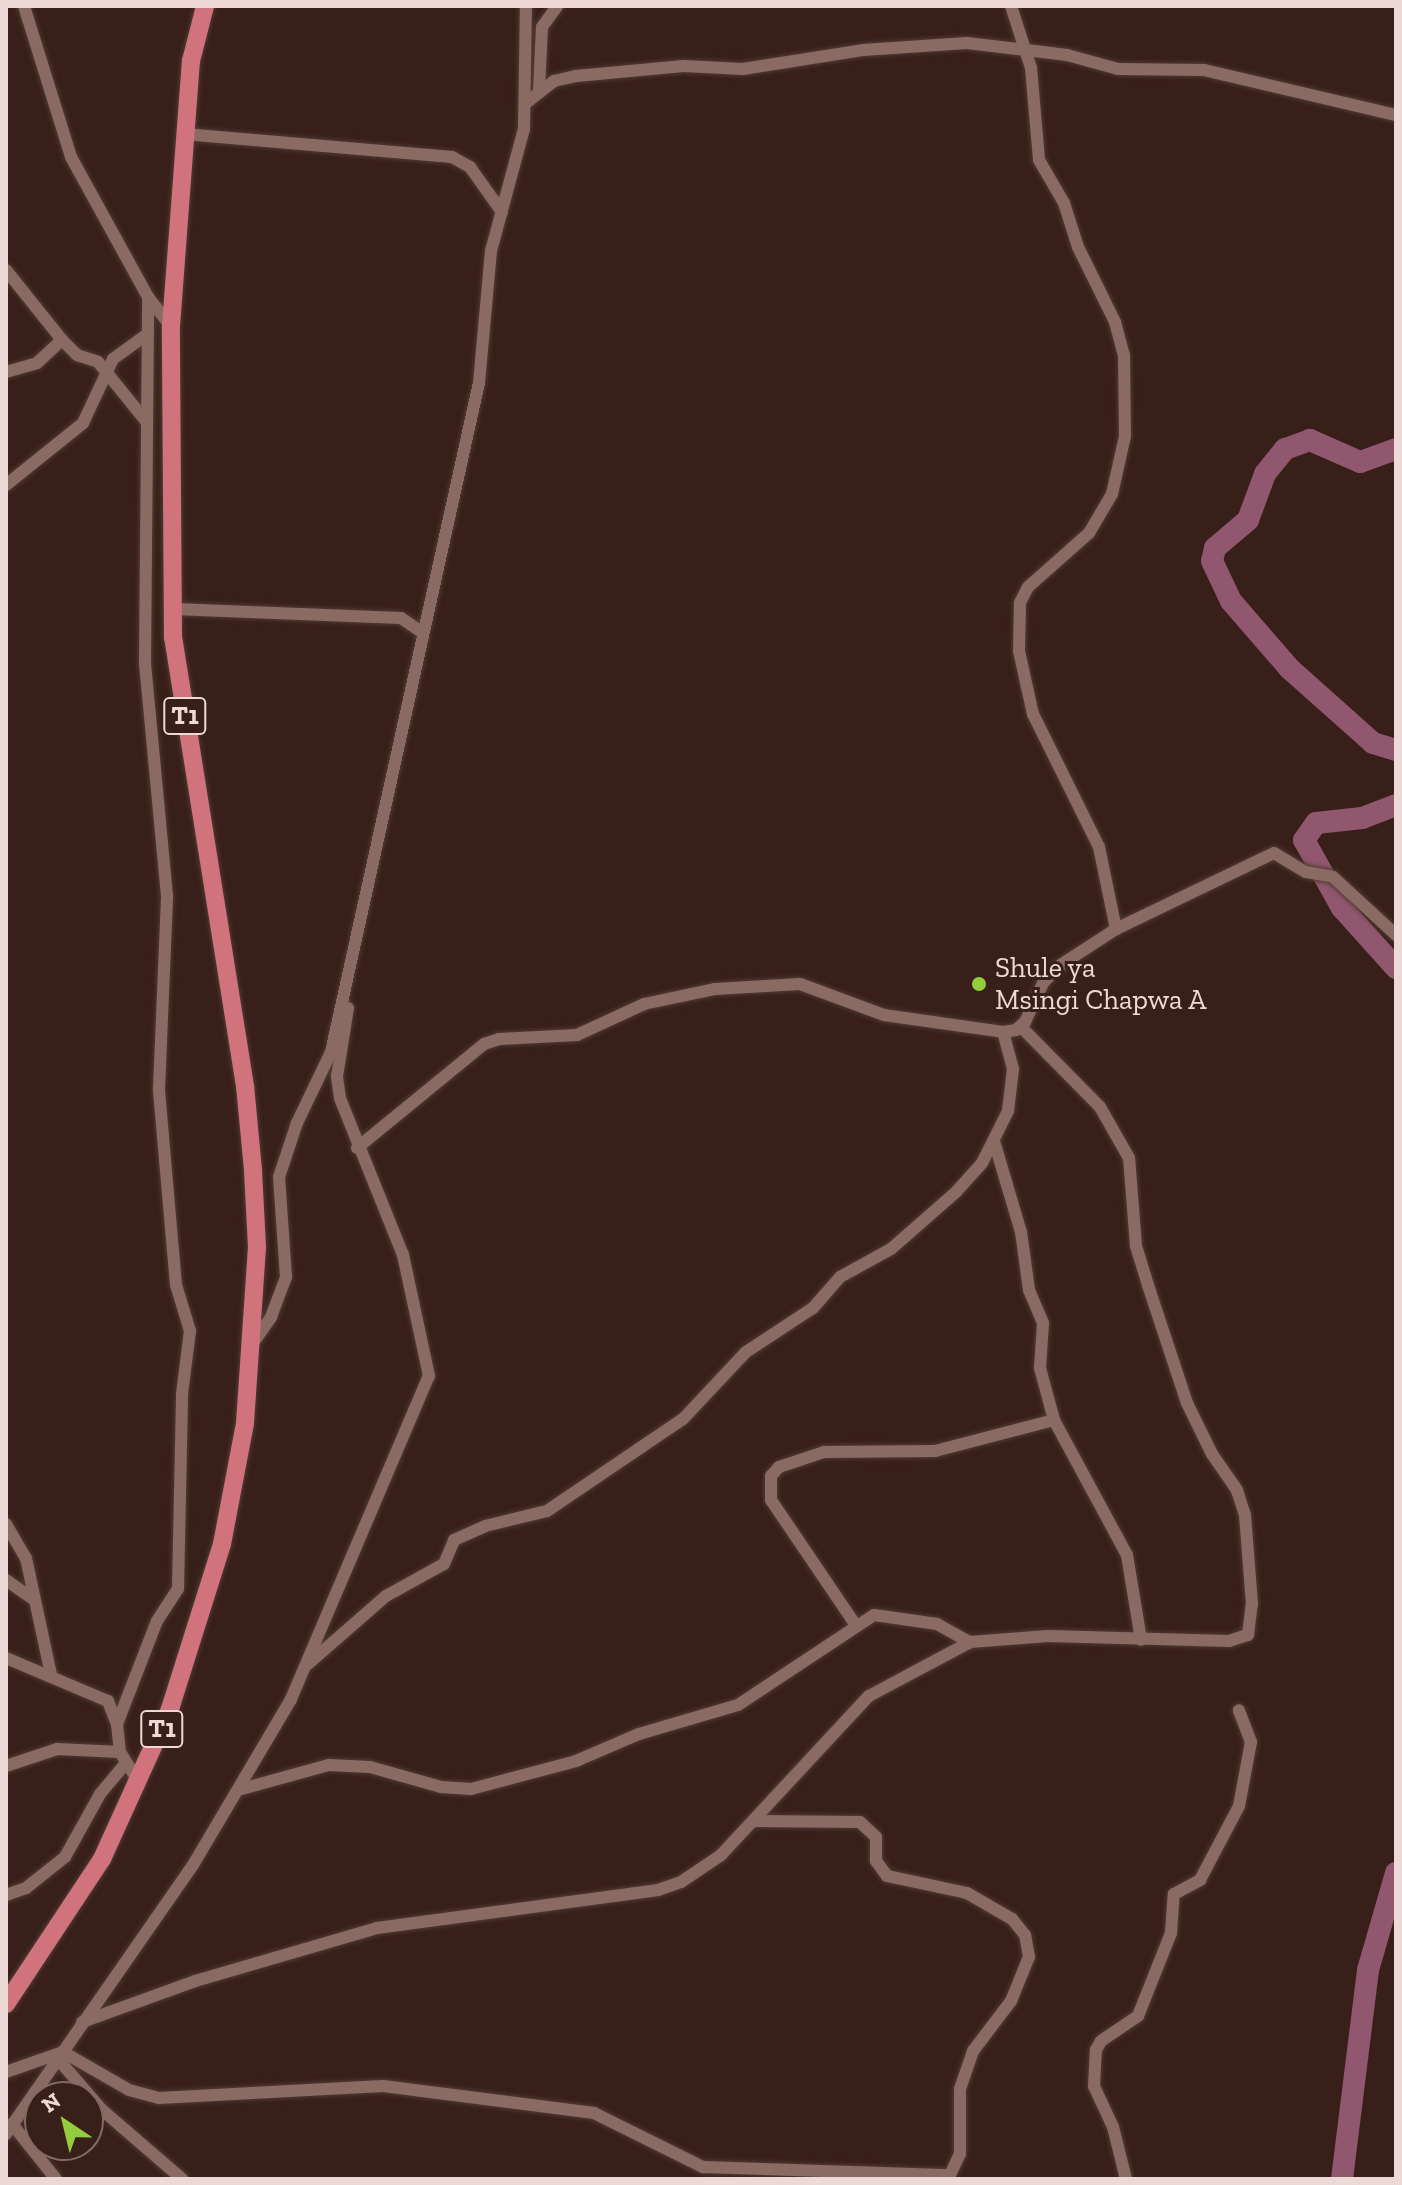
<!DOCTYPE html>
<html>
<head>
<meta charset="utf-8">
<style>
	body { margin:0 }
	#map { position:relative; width:1402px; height:2185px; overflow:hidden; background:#391f19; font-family:"Zilla Slab",serif }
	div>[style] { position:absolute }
	.river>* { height:22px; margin:-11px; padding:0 11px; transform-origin:11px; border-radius:11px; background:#91576e }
	.roads { filter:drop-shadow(0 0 2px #503a36) drop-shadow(0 0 2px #503a36) }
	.minor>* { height:12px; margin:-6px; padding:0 6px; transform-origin:6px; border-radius:6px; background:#8a6b63 }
	.highway>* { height:18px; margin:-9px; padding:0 9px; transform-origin:9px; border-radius:9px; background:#d1737d }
	.dots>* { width:22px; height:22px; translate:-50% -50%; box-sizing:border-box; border:4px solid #391f19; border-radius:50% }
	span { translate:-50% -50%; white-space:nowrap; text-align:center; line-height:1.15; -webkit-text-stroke:6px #391f19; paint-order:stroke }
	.shield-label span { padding:2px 6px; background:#391f19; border:2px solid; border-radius:6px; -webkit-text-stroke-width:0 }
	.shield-label { font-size:26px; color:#eddad6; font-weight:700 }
	.poi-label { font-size:28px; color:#eddad6 }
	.left { translate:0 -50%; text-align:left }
	.frame { position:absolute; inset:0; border:8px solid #eddad6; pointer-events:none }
	.north { position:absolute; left:24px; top:2081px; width:80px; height:80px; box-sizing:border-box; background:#391f19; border:2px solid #816a65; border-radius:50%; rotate:325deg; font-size:22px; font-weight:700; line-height:32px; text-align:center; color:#eddad6 }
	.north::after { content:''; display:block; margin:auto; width:28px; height:36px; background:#93cc3d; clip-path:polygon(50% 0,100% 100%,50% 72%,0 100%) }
</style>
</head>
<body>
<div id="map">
	<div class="river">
		<div style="left:1396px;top:449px;width:38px;rotate:160deg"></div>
		<div style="left:1360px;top:462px;width:55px;rotate:-156.3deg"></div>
		<div style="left:1310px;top:440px;width:27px;rotate:160deg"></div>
		<div style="left:1285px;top:449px;width:32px;rotate:129deg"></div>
		<div style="left:1265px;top:474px;width:49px;rotate:110.3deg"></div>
		<div style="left:1248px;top:520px;width:43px;rotate:139.7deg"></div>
		<div style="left:1215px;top:548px;width:13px;rotate:103deg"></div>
		<div style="left:1212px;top:561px;width:44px;rotate:64.6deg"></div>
		<div style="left:1231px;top:601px;width:90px;rotate:49.1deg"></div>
		<div style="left:1290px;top:669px;width:111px;rotate:41.7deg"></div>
		<div style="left:1373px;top:743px;width:24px;rotate:17deg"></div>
		<div style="left:1396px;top:805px;width:36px;rotate:159deg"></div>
		<div style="left:1362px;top:818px;width:46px;rotate:173.8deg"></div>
		<div style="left:1316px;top:823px;width:21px;rotate:125deg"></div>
		<div style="left:1304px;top:840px;width:78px;rotate:60.8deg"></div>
		<div style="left:1342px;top:908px;width:81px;rotate:48deg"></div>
		<div style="left:1342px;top:2179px;width:211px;rotate:-82.9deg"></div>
		<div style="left:1368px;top:1970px;width:101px;rotate:-73.9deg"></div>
	</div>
	<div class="roads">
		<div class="minor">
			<div style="left:24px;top:6px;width:158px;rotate:72.7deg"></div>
			<div style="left:71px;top:157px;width:160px;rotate:61.2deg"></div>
			<div style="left:148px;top:297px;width:37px;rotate:52deg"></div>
			<div style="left:1011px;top:6px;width:65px;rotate:72.1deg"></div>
			<div style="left:1031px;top:68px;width:92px;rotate:85deg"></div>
			<div style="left:1039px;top:160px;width:50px;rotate:59.8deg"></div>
			<div style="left:1064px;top:203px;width:46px;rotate:72.3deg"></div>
			<div style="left:1078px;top:247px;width:84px;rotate:63.7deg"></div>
			<div style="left:1115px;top:322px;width:34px;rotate:75deg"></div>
			<div style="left:1124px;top:355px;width:81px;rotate:89.3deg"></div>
			<div style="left:1125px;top:436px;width:59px;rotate:102.6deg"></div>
			<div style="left:1112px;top:494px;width:45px;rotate:120.5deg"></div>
			<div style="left:1089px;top:533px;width:81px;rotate:138.5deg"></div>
			<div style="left:1028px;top:587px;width:18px;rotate:117deg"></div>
			<div style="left:1020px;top:603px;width:48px;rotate:91.2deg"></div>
			<div style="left:1019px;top:651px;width:65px;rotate:77.5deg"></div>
			<div style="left:1033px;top:714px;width:148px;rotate:63.6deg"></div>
			<div style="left:1099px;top:847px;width:84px;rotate:78.3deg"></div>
			<div style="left:539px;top:90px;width:63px;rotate:-87.3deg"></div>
			<div style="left:542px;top:27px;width:26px;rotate:-54deg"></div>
			<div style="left:526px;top:103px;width:36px;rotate:-38deg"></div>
			<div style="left:554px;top:81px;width:23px;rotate:-13deg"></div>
			<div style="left:576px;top:76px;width:108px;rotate:-5.3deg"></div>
			<div style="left:684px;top:66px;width:59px;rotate:2.9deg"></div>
			<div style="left:743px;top:69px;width:121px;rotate:-9deg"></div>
			<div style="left:863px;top:50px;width:104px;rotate:-3.9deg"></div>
			<div style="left:967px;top:43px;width:101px;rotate:6.8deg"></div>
			<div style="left:1067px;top:55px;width:53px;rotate:15.4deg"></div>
			<div style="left:1118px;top:69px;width:86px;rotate:0.7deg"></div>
			<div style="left:1204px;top:70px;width:197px;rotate:13.2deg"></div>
			<div style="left:184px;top:134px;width:269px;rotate:4.9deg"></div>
			<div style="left:452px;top:157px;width:21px;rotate:29deg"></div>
			<div style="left:470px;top:167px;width:55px;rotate:54.6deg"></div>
			<div style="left:6px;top:270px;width:90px;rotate:51.3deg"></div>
			<div style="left:62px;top:340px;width:21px;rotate:45deg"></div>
			<div style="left:77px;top:355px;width:22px;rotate:18deg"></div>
			<div style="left:98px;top:362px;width:76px;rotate:50.9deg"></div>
			<div style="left:6px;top:372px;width:32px;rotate:-16deg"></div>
			<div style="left:37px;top:363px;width:34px;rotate:-43deg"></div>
			<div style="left:6px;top:485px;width:99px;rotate:-38.8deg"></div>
			<div style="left:83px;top:423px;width:71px;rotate:-64.9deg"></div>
			<div style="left:113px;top:359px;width:39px;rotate:-36deg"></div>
			<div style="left:174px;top:609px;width:227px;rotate:2.3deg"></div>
			<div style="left:401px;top:618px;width:25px;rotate:34deg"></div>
			<div style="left:994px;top:1141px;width:95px;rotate:73.5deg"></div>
			<div style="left:1021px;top:1232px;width:59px;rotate:82.1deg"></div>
			<div style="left:1029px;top:1290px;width:36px;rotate:67deg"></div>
			<div style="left:1043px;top:1323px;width:45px;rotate:93.8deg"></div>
			<div style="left:1040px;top:1368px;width:54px;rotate:74.9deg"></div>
			<div style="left:1054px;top:1420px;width:153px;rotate:61.6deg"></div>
			<div style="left:1127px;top:1555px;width:86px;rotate:80.6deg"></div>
			<div style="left:357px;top:1148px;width:164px;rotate:-39.3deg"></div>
			<div style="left:484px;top:1044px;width:16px;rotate:-18deg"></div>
			<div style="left:499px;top:1039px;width:78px;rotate:-2.9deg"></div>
			<div style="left:577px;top:1035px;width:74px;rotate:-24.8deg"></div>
			<div style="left:644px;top:1004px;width:73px;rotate:-11.9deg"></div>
			<div style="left:715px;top:989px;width:85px;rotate:-3.4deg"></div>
			<div style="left:800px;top:984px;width:90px;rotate:20.3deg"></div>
			<div style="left:884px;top:1015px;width:120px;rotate:8.1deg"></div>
			<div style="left:1003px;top:1032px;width:13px;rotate:-9deg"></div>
			<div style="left:1016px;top:1030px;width:12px;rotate:-42deg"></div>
			<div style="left:1025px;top:1022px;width:43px;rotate:-65.2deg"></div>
			<div style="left:1043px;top:983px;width:23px;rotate:-47deg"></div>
			<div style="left:1059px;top:966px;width:68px;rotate:-33deg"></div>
			<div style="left:1116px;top:929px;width:175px;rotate:-25.7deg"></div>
			<div style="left:1274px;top:853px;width:37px;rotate:31deg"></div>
			<div style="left:1306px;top:872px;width:27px;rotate:10deg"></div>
			<div style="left:1333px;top:877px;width:86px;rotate:42.6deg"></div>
			<div style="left:253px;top:1343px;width:32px;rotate:-55deg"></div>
			<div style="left:271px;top:1317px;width:43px;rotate:-69.4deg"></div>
			<div style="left:286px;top:1277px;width:100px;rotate:-94deg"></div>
			<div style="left:279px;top:1177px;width:57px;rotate:-71.6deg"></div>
			<div style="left:297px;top:1123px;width:79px;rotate:-64.4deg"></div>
			<div style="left:331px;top:1052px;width:685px;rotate:-77.53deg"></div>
			<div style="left:479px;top:383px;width:133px;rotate:-84.8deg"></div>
			<div style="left:491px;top:251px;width:126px;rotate:-74.9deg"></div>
			<div style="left:524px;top:129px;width:123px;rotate:-89.1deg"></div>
			<div style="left:6px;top:1524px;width:39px;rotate:60deg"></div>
			<div style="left:26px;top:1558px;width:120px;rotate:77.9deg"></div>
			<div style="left:6px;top:1580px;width:35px;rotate:35deg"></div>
			<div style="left:855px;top:1624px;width:150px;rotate:-124.1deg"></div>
			<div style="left:771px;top:1500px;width:24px;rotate:-90deg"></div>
			<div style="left:771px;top:1476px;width:12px;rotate:-48deg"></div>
			<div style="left:779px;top:1467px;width:47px;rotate:-18.4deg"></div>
			<div style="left:824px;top:1452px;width:111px;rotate:-0.5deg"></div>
			<div style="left:935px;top:1451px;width:123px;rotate:-14.6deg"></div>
			<div style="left:6px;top:1658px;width:111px;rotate:22.9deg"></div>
			<div style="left:108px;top:1701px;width:25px;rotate:69deg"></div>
			<div style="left:117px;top:1724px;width:28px;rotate:84deg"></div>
			<div style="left:120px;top:1752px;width:36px;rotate:58deg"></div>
			<div style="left:308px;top:1664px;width:103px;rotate:-41.1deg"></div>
			<div style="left:386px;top:1596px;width:66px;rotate:-28.9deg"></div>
			<div style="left:444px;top:1564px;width:26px;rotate:-67deg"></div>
			<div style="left:454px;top:1540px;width:34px;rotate:-24deg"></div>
			<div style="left:485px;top:1526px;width:64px;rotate:-13.6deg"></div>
			<div style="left:547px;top:1511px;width:164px;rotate:-34.1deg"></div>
			<div style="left:683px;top:1419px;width:92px;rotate:-46.8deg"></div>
			<div style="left:746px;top:1352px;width:80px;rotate:-33.3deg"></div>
			<div style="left:813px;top:1308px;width:41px;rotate:-48.9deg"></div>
			<div style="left:840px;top:1277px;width:58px;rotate:-28.8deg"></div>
			<div style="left:891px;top:1249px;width:86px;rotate:-41.2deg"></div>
			<div style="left:956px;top:1192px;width:39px;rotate:-48deg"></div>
			<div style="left:982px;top:1163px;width:58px;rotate:-63.4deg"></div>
			<div style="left:1008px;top:1111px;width:42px;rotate:-83.2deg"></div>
			<div style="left:1013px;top:1069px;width:38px;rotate:-105deg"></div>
			<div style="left:117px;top:1724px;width:110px;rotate:-68.8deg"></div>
			<div style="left:157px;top:1621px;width:38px;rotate:-57deg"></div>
			<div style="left:178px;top:1589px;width:195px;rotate:-88.8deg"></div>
			<div style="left:182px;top:1394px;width:64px;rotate:-82.8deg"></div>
			<div style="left:190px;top:1331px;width:48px;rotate:-106.9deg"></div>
			<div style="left:176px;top:1285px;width:197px;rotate:-95deg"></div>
			<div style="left:159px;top:1089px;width:193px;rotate:-87.6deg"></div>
			<div style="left:167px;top:896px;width:235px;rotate:-95.4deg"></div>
			<div style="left:145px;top:662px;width:365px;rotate:-89.5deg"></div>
			<div style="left:6px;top:1766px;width:54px;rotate:-18.4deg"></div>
			<div style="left:57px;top:1749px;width:63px;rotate:2.7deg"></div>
			<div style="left:238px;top:1790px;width:94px;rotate:-15.4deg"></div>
			<div style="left:329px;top:1765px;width:41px;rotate:2.8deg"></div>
			<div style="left:370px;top:1767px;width:74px;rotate:15.7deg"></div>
			<div style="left:441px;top:1787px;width:30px;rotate:4deg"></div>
			<div style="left:471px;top:1789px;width:109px;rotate:-14.9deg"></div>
			<div style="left:576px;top:1761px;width:69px;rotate:-23.2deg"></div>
			<div style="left:639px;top:1734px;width:103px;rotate:-16.3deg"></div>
			<div style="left:738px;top:1705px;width:163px;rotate:-33.5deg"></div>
			<div style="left:874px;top:1615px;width:64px;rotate:8.1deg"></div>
			<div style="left:937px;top:1624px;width:38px;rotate:29deg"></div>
			<div style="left:6px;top:1895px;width:21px;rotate:-19deg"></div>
			<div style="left:26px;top:1888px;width:50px;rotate:-38.5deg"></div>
			<div style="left:65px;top:1857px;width:72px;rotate:-60.9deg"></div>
			<div style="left:100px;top:1794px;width:39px;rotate:-50deg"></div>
			<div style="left:82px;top:2022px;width:120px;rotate:-19.9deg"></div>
			<div style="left:195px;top:1981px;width:190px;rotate:-16.2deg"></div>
			<div style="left:377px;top:1928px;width:284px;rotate:-7.7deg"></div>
			<div style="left:658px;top:1890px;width:24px;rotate:-19deg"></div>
			<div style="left:681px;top:1882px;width:48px;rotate:-34deg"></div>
			<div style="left:721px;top:1855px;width:217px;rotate:-47.1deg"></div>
			<div style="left:869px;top:1696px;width:115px;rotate:-28.1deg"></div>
			<div style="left:970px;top:1642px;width:78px;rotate:-4.4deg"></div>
			<div style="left:1048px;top:1636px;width:181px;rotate:1.6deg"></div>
			<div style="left:1229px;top:1641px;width:20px;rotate:-18deg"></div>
			<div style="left:1248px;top:1635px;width:31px;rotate:-83deg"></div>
			<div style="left:1252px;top:1604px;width:89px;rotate:-94.5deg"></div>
			<div style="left:1245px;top:1515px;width:26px;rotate:-108deg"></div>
			<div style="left:1237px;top:1490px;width:44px;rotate:-124.8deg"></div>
			<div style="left:1212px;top:1454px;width:57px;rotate:-116.1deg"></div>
			<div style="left:1187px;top:1403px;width:124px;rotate:-108.3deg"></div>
			<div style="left:1148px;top:1285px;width:41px;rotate:-107.1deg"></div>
			<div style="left:1136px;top:1246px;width:88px;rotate:-94.5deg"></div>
			<div style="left:1129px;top:1158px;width:59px;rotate:-119.6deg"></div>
			<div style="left:1100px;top:1107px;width:112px;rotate:-134.6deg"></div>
			<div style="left:58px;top:2059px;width:66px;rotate:49.3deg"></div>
			<div style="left:101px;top:2109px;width:107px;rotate:40.8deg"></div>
			<div style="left:6px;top:2072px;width:60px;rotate:-19.3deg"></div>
			<div style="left:63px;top:2052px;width:76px;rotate:29.9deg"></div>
			<div style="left:129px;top:2090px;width:31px;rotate:15deg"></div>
			<div style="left:159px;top:2098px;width:224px;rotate:-3.1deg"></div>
			<div style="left:383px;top:2086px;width:213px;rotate:7.3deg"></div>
			<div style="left:594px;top:2113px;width:122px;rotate:26.4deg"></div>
			<div style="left:703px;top:2167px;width:247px;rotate:1.9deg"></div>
			<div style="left:950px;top:2175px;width:23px;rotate:-65deg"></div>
			<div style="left:960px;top:2154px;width:65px;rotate:-90deg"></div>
			<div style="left:960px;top:2089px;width:40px;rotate:-71.1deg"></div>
			<div style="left:973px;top:2051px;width:63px;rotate:-52.8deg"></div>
			<div style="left:1011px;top:2001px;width:48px;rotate:-67.8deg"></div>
			<div style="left:1029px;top:1957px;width:22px;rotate:-100deg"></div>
			<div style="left:1025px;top:1935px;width:21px;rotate:-129deg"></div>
			<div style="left:1012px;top:1919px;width:52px;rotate:-150deg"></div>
			<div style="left:967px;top:1893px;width:82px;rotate:-168deg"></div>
			<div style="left:887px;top:1876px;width:19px;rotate:-126deg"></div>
			<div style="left:876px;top:1861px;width:24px;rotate:-90deg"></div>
			<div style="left:876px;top:1837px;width:22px;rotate:-137deg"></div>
			<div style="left:860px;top:1822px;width:106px;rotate:-179.5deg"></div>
			<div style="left:12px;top:2124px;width:70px;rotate:51.3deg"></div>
			<div style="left:6px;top:2134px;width:328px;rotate:-55.2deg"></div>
			<div style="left:193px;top:1865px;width:193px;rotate:-59.4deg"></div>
			<div style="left:291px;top:1699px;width:351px;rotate:-66.9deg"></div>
			<div style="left:429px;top:1376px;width:124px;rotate:-102.1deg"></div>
			<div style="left:403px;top:1255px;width:169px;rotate:-111.9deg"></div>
			<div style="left:340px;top:1098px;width:22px;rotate:-98deg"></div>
			<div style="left:337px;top:1076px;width:69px;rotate:-80.8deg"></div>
			<div style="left:1126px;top:2179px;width:54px;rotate:-104deg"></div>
			<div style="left:1113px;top:2127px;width:45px;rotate:-114.9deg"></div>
			<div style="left:1094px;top:2086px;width:36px;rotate:-87deg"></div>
			<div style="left:1096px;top:2050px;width:10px;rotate:-61deg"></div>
			<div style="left:1101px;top:2041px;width:45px;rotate:-34deg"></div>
			<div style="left:1138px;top:2016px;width:89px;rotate:-68.3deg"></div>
			<div style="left:1171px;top:1933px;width:39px;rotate:-86deg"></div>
			<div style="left:1174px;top:1894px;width:30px;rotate:-28deg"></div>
			<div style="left:1200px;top:1880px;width:84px;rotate:-62.2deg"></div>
			<div style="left:1239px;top:1806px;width:65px;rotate:-79.4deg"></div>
			<div style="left:1251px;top:1742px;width:34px;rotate:-111deg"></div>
		</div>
		<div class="highway">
			<div style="left:6px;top:2004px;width:174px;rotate:-56.5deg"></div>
			<div style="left:102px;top:1859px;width:165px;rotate:-65.6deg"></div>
			<div style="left:170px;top:1709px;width:173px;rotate:-72.5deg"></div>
			<div style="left:222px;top:1544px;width:123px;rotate:-79.2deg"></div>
			<div style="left:245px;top:1423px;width:176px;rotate:-86.1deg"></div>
			<div style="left:257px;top:1247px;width:77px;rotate:-93deg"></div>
			<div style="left:253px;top:1170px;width:84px;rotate:-95.4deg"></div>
			<div style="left:245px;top:1086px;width:454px;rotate:-99.1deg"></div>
			<div style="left:173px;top:638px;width:312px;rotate:-90.4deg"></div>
			<div style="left:171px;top:326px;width:266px;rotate:-85.7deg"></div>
			<div style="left:191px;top:61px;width:57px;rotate:-75.7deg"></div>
		</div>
	</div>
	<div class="dots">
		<div style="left:979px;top:984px;background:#93cc3d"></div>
	</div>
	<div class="shield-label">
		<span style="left:185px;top:716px">T1</span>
		<span style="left:162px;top:1729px">T1</span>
	</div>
	<div class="poi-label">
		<span class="left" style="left:995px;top:984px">Shule ya<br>Msingi Chapwa A</span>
	</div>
	<div class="frame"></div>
	<div class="north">N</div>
</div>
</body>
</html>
